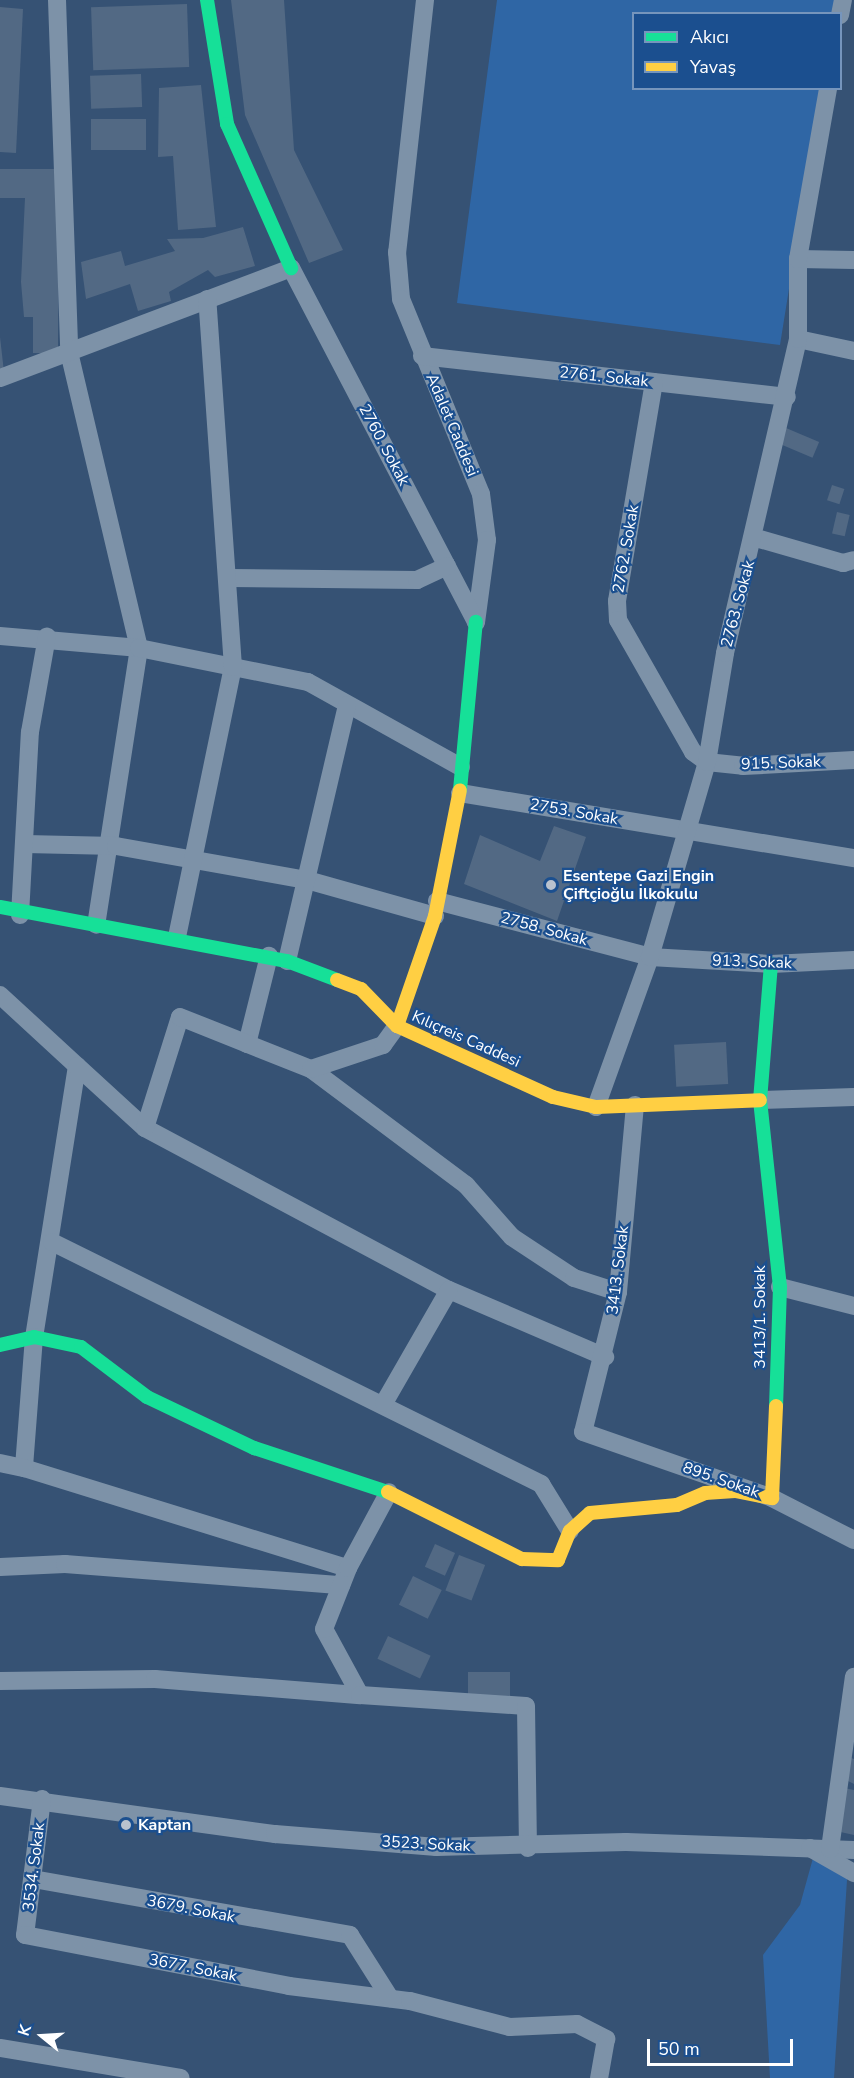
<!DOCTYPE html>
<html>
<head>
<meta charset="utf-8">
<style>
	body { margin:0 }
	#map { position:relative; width:854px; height:2078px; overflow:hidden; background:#365274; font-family:"Nunito Sans",sans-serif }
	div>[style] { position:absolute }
	.green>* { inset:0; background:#2f66a5 }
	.building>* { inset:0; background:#526984; transform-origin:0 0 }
	.street>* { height:18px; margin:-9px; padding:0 9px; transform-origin:9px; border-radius:9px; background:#7d92a8 }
	.fast>* { height:14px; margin:-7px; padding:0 7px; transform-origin:7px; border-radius:7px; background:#16e098 }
	.slow>* { height:14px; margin:-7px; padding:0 7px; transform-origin:7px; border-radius:7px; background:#ffcf43 }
	.dots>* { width:16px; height:16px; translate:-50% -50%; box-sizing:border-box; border:3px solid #1b4f8f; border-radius:50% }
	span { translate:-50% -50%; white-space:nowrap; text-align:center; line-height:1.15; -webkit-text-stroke:4.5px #1b4f8f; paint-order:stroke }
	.street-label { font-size:16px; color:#fff }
	.poi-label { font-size:16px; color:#fff; font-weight:700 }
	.left { translate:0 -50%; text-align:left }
	.legend { position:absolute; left:632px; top:12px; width:210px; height:78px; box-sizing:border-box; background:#1b4f8f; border:2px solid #7695bc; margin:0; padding:8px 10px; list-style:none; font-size:18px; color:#fff }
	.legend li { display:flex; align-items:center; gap:12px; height:30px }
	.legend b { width:30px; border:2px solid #7695bc }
	.north { position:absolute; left:12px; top:2006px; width:60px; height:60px; -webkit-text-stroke:4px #1b4f8f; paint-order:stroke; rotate:288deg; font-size:16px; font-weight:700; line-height:24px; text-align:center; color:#fff }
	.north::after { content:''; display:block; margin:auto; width:21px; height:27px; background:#fff; clip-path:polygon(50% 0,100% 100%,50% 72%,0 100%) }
	.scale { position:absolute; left:647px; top:2039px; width:146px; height:27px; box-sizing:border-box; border:3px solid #fff; border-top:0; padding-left:8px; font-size:18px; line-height:21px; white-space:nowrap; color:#fff; -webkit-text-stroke:4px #1b4f8f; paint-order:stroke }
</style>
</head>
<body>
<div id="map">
	<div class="green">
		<div style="clip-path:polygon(497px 0,835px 0,833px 13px,634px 14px,634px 88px,821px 89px,780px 345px,457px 303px)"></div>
		<div style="clip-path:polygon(813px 1858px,848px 1865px,834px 2078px,770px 2078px,763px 1955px,800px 1905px)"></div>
	</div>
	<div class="building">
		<div style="clip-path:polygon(231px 0,284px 0,294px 150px,343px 250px,309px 263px,245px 115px)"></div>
		<div style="left:187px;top:4px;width:63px;height:96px;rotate:88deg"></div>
		<div style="clip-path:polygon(0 7px,23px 9px,16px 153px,0 152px)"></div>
		<div style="left:141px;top:74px;width:33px;height:51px;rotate:88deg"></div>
		<div style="clip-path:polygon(201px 85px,216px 227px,178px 230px,173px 156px,158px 157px,159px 88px)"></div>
		<div style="left:146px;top:119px;width:31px;height:55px;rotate:90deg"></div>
		<div style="clip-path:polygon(0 169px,59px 169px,58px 353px,33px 353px,33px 317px,24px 317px,21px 282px,25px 198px,0 198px)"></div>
		<div style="clip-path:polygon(243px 227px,255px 266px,215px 277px,208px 270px,169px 292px,171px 301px,138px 311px,130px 284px,86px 299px,81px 262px,121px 251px,125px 266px,175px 251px,167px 239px,203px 238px)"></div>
		<div style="clip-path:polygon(0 337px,4px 372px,0 373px)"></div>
		<div style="left:786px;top:428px;width:36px;height:17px;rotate:23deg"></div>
		<div style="left:832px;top:485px;width:13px;height:16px;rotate:18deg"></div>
		<div style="left:837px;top:512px;width:13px;height:22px;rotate:13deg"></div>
		<div style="clip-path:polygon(554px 826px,586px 837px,557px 921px,464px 884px,480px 835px,540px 861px)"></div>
		<div style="left:726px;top:1042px;width:42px;height:52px;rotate:87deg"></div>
		<div style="left:435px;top:1544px;width:22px;height:25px;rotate:24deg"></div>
		<div style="left:459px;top:1555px;width:28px;height:38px;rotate:21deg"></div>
		<div style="left:413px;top:1576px;width:32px;height:32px;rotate:26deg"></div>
		<div style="left:388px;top:1636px;width:47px;height:25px;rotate:25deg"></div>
		<div style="left:510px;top:1672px;width:24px;height:42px;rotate:90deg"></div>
		<div style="clip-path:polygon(846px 1756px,854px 1759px,854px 1784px,842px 1778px)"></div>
		<div style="clip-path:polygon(844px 1788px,854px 1790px,854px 1835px,836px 1831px)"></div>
	</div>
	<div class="street">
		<div style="left:57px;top:0;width:352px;rotate:88deg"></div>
		<div style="left:69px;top:352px;width:304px;rotate:76.7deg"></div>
		<div style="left:139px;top:648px;width:280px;rotate:98.8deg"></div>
		<div style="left:425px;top:0;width:254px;rotate:96.3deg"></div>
		<div style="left:397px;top:252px;width:47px;rotate:85.1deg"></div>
		<div style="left:401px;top:299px;width:211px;rotate:67.7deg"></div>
		<div style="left:481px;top:494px;width:46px;rotate:82.6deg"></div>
		<div style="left:487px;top:540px;width:83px;rotate:97.6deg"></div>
		<div style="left:840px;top:15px;width:15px;rotate:-79deg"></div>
		<div style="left:798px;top:259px;width:56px;rotate:1deg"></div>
		<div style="left:798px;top:339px;width:57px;rotate:12.1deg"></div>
		<div style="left:422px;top:356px;width:367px;rotate:6.4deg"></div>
		<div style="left:0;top:378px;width:311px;rotate:-20.7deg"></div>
		<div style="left:291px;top:268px;width:399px;rotate:62.4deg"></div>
		<div style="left:654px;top:382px;width:222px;rotate:99.6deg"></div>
		<div style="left:617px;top:601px;width:19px;rotate:87deg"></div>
		<div style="left:618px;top:620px;width:152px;rotate:60.4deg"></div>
		<div style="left:693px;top:752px;width:17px;rotate:36deg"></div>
		<div style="left:707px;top:762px;width:36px;rotate:6deg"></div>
		<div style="left:743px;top:766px;width:111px;rotate:-3.1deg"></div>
		<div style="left:756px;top:538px;width:91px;rotate:16deg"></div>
		<div style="left:843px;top:563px;width:11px;rotate:-15deg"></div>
		<div style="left:229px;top:578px;width:188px;rotate:0.6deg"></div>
		<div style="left:417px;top:580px;width:33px;rotate:-25deg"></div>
		<div style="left:0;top:636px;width:140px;rotate:4.9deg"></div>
		<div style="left:139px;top:648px;width:172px;rotate:11.4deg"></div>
		<div style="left:308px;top:682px;width:175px;rotate:29.1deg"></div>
		<div style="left:460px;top:793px;width:399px;rotate:9.4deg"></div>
		<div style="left:25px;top:844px;width:91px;rotate:1.3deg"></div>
		<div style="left:116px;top:846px;width:194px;rotate:10.1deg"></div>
		<div style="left:307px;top:880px;width:133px;rotate:15.7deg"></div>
		<div style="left:437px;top:901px;width:220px;rotate:14.7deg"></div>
		<div style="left:650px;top:957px;width:121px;rotate:3.3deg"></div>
		<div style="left:771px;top:964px;width:83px;rotate:-2.8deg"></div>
		<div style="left:20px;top:915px;width:183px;rotate:-86.9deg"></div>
		<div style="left:30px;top:732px;width:97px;rotate:-79.9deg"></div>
		<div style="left:177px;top:937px;width:276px;rotate:-78.3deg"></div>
		<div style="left:233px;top:667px;width:369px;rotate:-94deg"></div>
		<div style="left:287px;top:961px;width:263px;rotate:-76.8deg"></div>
		<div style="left:0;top:995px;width:105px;rotate:42.7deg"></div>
		<div style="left:77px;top:1066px;width:274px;rotate:99deg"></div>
		<div style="left:34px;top:1337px;width:131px;rotate:94.4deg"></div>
		<div style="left:24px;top:1468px;width:339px;rotate:17.2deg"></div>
		<div style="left:247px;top:1044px;width:91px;rotate:-76deg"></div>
		<div style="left:77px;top:1066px;width:92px;rotate:42.4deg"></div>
		<div style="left:145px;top:1128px;width:344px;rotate:28.1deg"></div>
		<div style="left:449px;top:1290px;width:170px;rotate:23.2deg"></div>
		<div style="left:311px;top:1069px;width:194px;rotate:36.8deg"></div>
		<div style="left:466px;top:1185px;width:69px;rotate:48.5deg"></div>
		<div style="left:512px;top:1237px;width:74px;rotate:33.5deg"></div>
		<div style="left:574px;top:1278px;width:46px;rotate:17.7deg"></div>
		<div style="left:760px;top:1100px;width:94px;rotate:-1.8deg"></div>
		<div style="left:635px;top:1105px;width:188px;rotate:95.2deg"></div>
		<div style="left:618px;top:1292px;width:144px;rotate:104deg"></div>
		<div style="left:583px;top:1432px;width:200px;rotate:19.2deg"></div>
		<div style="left:772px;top:1498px;width:92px;rotate:27.1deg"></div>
		<div style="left:596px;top:1107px;width:159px;rotate:-70.2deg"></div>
		<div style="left:650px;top:957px;width:203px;rotate:-73.7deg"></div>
		<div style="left:707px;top:762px;width:110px;rotate:-80.6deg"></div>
		<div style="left:725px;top:653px;width:322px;rotate:-76.9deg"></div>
		<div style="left:798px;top:339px;width:80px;rotate:-90deg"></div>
		<div style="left:798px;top:259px;width:174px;rotate:-80deg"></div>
		<div style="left:145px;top:1128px;width:116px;rotate:-72.5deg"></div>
		<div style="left:180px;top:1017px;width:141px;rotate:21.7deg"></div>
		<div style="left:311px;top:1069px;width:76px;rotate:-18.4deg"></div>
		<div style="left:383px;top:1045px;width:24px;rotate:-54deg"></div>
		<div style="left:52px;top:1242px;width:546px;rotate:26.33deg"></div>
		<div style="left:541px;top:1484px;width:55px;rotate:58.3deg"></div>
		<div style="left:780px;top:1287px;width:76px;rotate:14.4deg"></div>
		<div style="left:384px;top:1403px;width:130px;rotate:-60.1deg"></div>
		<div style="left:0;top:1463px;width:25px;rotate:12deg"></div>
		<div style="left:0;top:1567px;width:65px;rotate:-2.6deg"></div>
		<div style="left:65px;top:1564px;width:277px;rotate:4.4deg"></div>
		<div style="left:0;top:1681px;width:155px;rotate:-0.7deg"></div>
		<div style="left:155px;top:1679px;width:206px;rotate:4.5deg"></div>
		<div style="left:360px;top:1695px;width:75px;rotate:-118.6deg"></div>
		<div style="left:324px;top:1629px;width:66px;rotate:-68.5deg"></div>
		<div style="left:348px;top:1568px;width:86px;rotate:-61.7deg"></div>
		<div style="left:360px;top:1695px;width:166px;rotate:3.8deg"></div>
		<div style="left:526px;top:1706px;width:142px;rotate:89.2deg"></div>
		<div style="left:0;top:1796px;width:278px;rotate:7.9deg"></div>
		<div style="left:275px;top:1834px;width:162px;rotate:4.6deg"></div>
		<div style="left:436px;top:1847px;width:190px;rotate:-1.5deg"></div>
		<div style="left:626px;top:1842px;width:228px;rotate:2deg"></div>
		<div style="left:42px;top:1799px;width:137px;rotate:97.1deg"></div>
		<div style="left:25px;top:1935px;width:269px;rotate:10.9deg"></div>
		<div style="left:289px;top:1986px;width:122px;rotate:7.1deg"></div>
		<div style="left:410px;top:2001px;width:103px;rotate:14.6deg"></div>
		<div style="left:510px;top:2027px;width:67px;rotate:-2.6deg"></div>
		<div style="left:577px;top:2024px;width:33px;rotate:27deg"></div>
		<div style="left:606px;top:2039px;width:40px;rotate:100deg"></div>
		<div style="left:810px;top:1848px;width:51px;rotate:29.6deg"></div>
		<div style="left:830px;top:1849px;width:174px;rotate:-82.1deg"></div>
		<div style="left:33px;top:1879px;width:322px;rotate:10deg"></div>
		<div style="left:350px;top:1935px;width:75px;rotate:57.6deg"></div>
		<div style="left:0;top:2048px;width:183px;rotate:9.4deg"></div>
	</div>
	<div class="fast">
		<div style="left:207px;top:0;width:126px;rotate:80.8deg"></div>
		<div style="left:227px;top:124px;width:158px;rotate:66deg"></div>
		<div style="left:460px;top:790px;width:169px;rotate:-84.6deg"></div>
		<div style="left:0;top:907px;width:292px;rotate:10.7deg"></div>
		<div style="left:287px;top:961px;width:53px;rotate:20.8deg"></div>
		<div style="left:771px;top:964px;width:136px;rotate:94.6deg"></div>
		<div style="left:760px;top:1100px;width:188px;rotate:83.9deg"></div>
		<div style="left:780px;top:1287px;width:119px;rotate:91.9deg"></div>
		<div style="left:0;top:1345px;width:35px;rotate:-13deg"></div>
		<div style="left:34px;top:1337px;width:48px;rotate:12deg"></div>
		<div style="left:81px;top:1347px;width:83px;rotate:37.1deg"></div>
		<div style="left:147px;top:1397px;width:119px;rotate:25.5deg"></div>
		<div style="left:254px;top:1448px;width:141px;rotate:18.2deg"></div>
	</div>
	<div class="slow">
		<div style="left:337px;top:980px;width:26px;rotate:21deg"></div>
		<div style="left:361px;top:989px;width:52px;rotate:45.8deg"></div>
		<div style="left:397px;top:1026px;width:171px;rotate:24.5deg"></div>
		<div style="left:553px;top:1097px;width:44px;rotate:13.1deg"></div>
		<div style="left:596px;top:1107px;width:164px;rotate:-2.4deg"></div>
		<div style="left:397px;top:1026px;width:116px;rotate:-70.9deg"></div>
		<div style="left:435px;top:916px;width:128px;rotate:-78.8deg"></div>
		<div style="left:388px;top:1492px;width:150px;rotate:26.6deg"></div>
		<div style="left:522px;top:1559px;width:36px;rotate:2deg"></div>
		<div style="left:558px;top:1560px;width:31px;rotate:-68deg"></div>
		<div style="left:570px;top:1531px;width:27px;rotate:-42deg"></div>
		<div style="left:590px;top:1513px;width:87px;rotate:-5.3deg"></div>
		<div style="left:677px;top:1505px;width:30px;rotate:-23deg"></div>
		<div style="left:705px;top:1493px;width:30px;rotate:-4deg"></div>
		<div style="left:735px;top:1491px;width:38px;rotate:11deg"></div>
		<div style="left:772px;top:1498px;width:92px;rotate:-87.5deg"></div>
	</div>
	<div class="dots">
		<div style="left:551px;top:885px;background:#b9c2ce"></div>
		<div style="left:126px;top:1825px;background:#b9c2ce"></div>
	</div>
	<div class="street-label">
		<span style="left:604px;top:377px;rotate:6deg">2761. Sokak</span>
		<span style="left:452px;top:425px;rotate:67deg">Adalet Caddesi</span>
		<span style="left:384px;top:445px;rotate:62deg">2760. Sokak</span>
		<span style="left:626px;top:549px;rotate:-80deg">2762. Sokak</span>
		<span style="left:738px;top:604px;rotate:-75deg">2763. Sokak</span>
		<span style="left:781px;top:763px;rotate:-2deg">915. Sokak</span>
		<span style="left:574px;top:812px;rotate:10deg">2753. Sokak</span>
		<span style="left:544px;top:929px;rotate:15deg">2758. Sokak</span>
		<span style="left:752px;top:962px;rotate:2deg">913. Sokak</span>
		<span style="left:466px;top:1039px;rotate:24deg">Kılıçreis Caddesi</span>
		<span style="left:618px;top:1270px;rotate:-83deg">3413. Sokak</span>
		<span style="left:760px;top:1317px;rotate:-90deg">3413/1. Sokak</span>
		<span style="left:721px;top:1480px;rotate:19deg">895. Sokak</span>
		<span style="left:426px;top:1844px;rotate:3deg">3523. Sokak</span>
		<span style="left:34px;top:1867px;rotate:-83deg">3534. Sokak</span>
		<span style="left:191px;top:1909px;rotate:11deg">3679. Sokak</span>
		<span style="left:193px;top:1968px;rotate:11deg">3677. Sokak</span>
	</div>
	<div class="poi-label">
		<span class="left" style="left:563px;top:885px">Esentepe Gazi Engin<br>Çiftçioğlu İlkokulu</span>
		<span class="left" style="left:138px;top:1825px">Kaptan</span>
	</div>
	<ul class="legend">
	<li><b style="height:8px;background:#16e098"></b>Akıcı</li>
	<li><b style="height:8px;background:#ffcf43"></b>Yavaş</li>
	</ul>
	<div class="north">K</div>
	<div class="scale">50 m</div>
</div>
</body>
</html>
